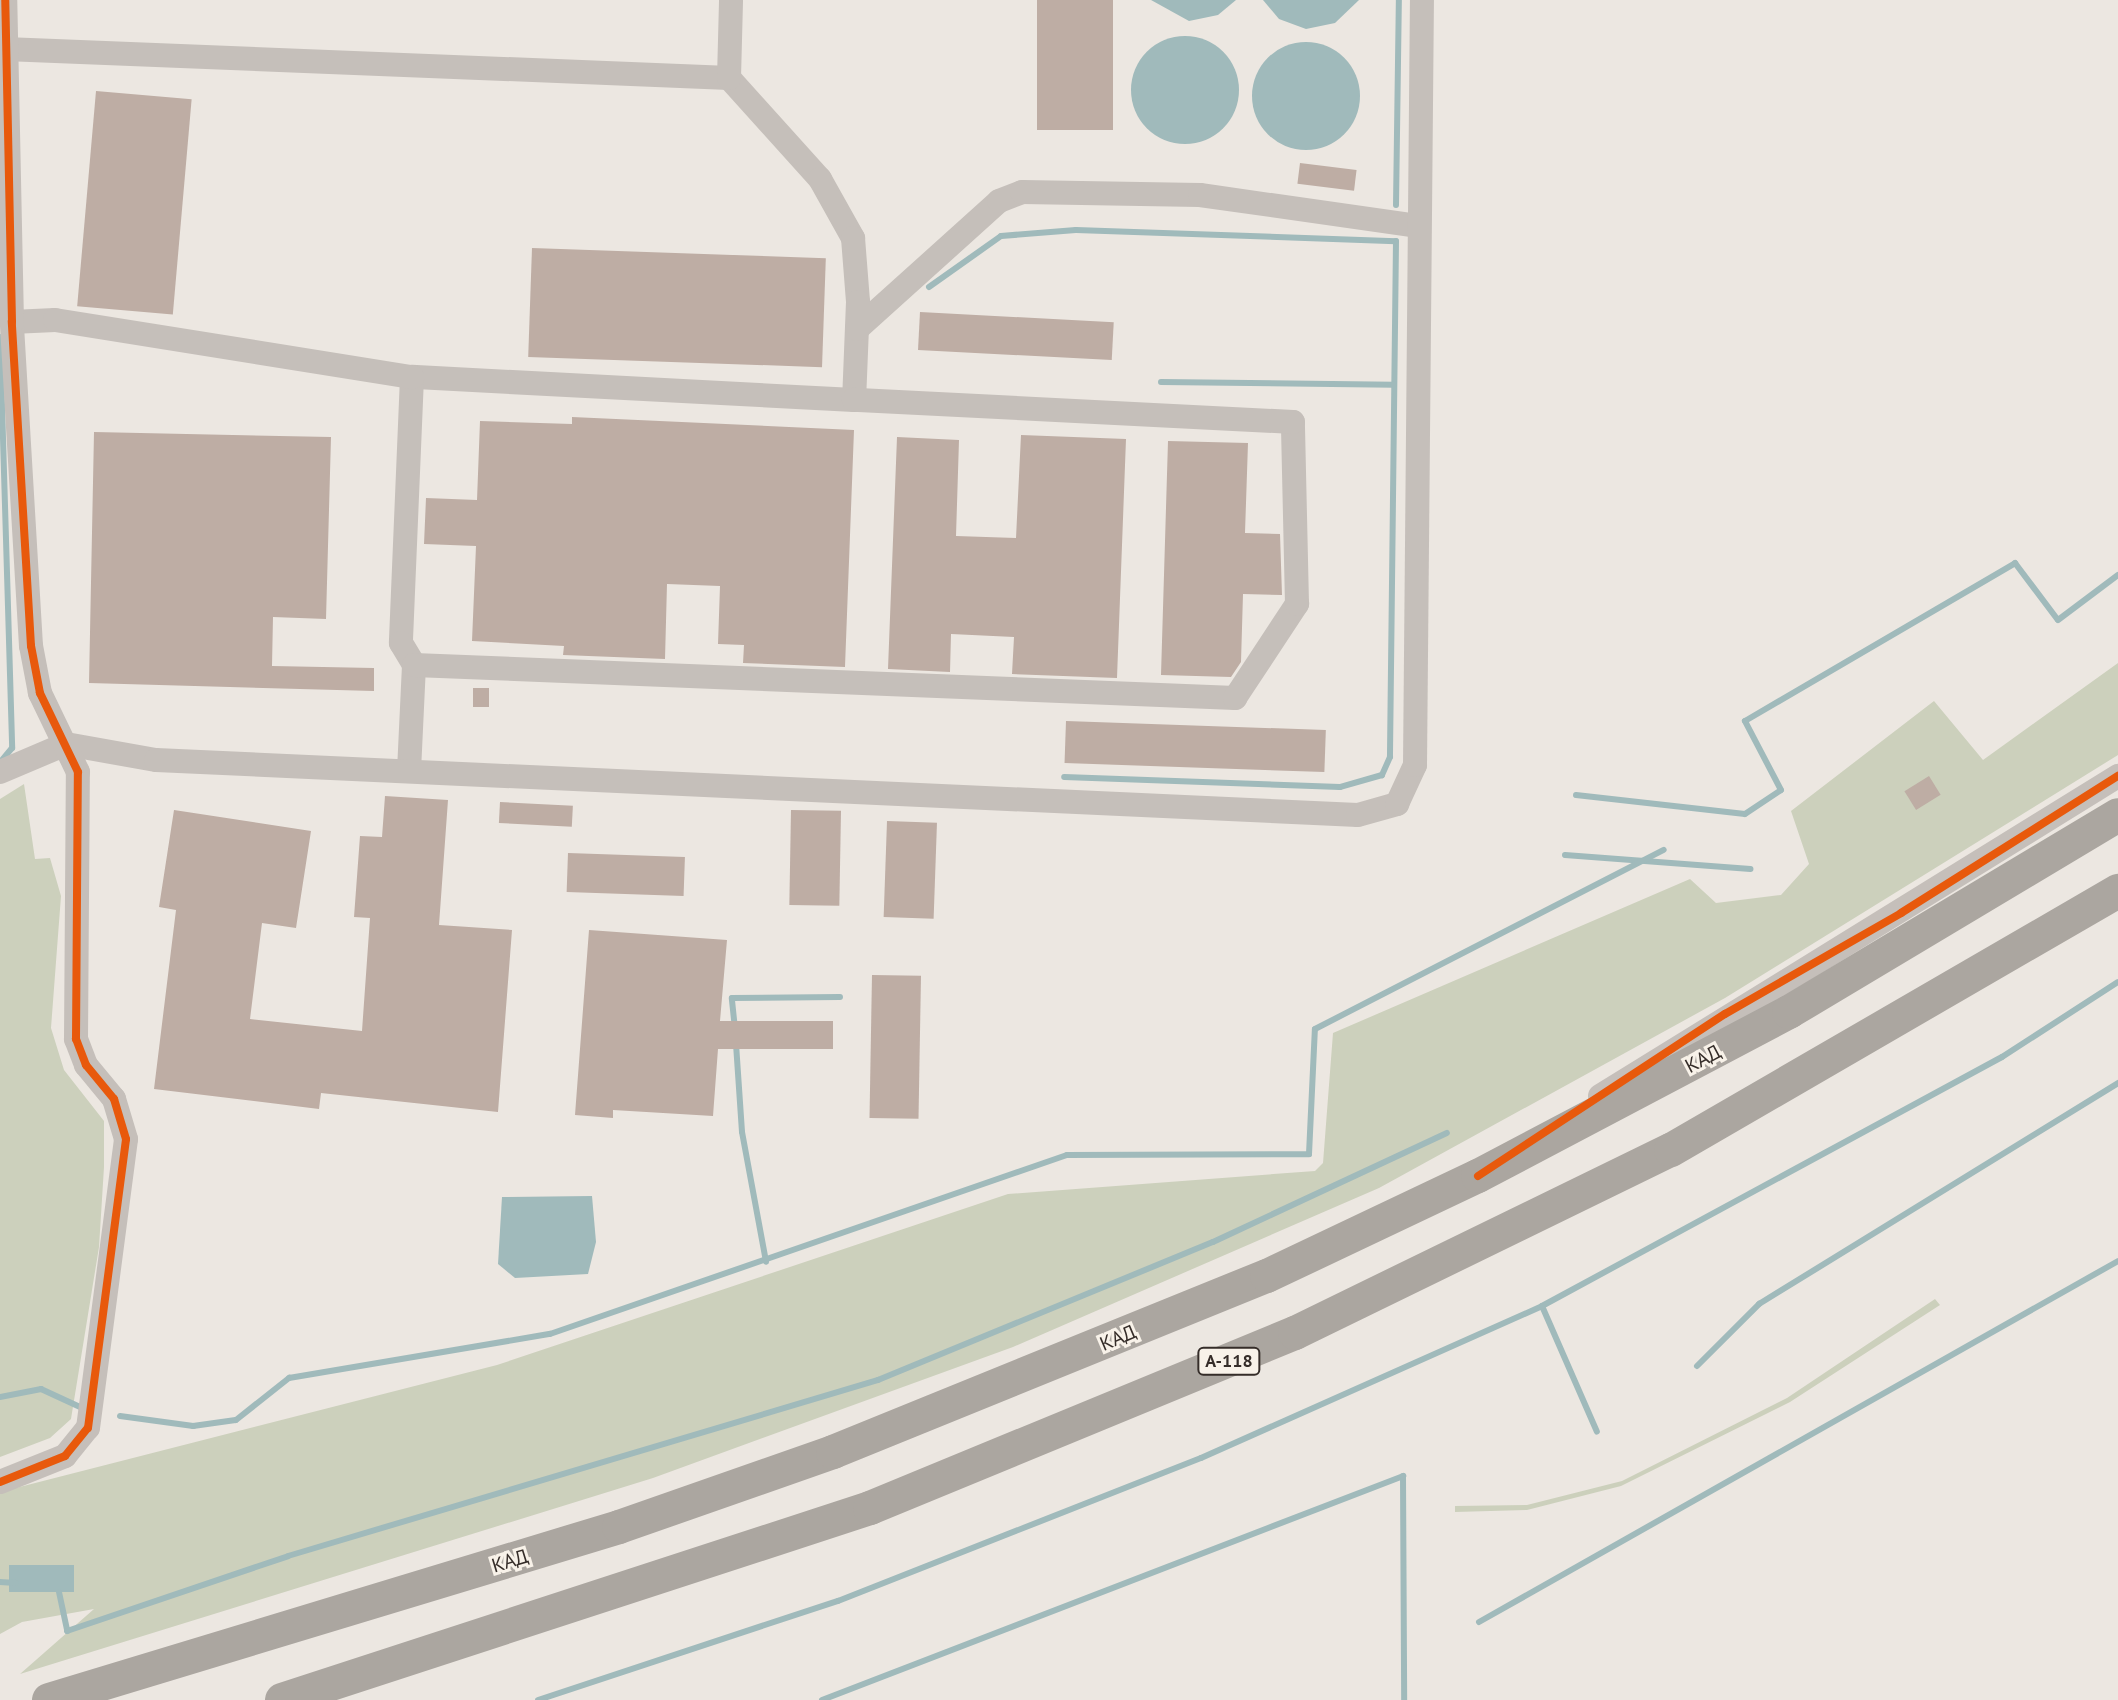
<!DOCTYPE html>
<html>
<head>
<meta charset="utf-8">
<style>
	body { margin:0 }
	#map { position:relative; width:2118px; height:1700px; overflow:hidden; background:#ece7e1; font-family:"PT Sans",sans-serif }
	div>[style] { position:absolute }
	.green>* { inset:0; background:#ccd0bc }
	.water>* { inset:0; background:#a0babb; transform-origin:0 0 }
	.round { border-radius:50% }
	.stream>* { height:6px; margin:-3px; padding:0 3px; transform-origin:3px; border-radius:3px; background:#a0babb }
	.building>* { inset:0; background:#beada4; transform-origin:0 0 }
	.minor>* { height:24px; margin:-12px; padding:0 12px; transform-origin:12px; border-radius:12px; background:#c5bfba }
	.highway>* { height:34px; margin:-17px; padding:0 17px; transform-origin:17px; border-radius:17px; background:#aba6a0 }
	.cycleway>* { height:8px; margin:-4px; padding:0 4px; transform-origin:4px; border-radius:4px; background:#e8590c }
	span { translate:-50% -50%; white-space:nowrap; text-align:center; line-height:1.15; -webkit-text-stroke:6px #f8f2e9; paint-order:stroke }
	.shield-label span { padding:2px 6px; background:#f8f2e9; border:2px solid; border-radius:6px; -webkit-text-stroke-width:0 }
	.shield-label { font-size:18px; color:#352d29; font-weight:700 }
	.street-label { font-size:20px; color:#352d29 }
</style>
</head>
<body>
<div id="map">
	<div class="green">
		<div style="clip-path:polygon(2118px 663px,2118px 755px,1725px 998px,1379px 1188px,1013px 1347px,653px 1478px,20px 1674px,94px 1609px,22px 1622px,0 1634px,0 1492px,497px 1365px,1008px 1194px,1315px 1171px,1323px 1163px,1333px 1033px,1690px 879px,1716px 903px,1781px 895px,1809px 864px,1791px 811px,1934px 701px,1983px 760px)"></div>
		<div style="clip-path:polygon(24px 784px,35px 859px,50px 858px,61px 896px,51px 1028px,64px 1070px,104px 1121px,104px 1167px,99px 1247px,71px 1419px,50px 1438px,0 1457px,0 799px)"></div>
		<div style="clip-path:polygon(1935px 1299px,1940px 1305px,1790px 1402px,1621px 1486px,1527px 1510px,1455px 1512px,1455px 1506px,1527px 1505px,1622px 1481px,1787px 1398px)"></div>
	</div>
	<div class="water">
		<div style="clip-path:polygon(1151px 0,1236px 0,1218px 15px,1189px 21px)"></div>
		<div style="clip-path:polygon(1263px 0,1359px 0,1335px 23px,1306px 29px,1279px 19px)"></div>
		<div class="round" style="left:1131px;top:36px;width:108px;height:108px"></div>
		<div class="round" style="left:1252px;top:42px;width:108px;height:108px"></div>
		<div style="clip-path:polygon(592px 1196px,596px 1242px,588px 1274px,515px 1278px,498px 1264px,502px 1197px)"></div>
		<div style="left:74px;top:1565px;width:27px;height:65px;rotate:90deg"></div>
	</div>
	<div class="stream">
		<div style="left:1396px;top:205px;width:205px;rotate:-89.2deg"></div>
		<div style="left:929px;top:287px;width:88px;rotate:-35.3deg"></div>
		<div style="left:1001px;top:236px;width:75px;rotate:-4.6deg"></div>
		<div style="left:1076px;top:230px;width:320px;rotate:2deg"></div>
		<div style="left:1396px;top:241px;width:516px;rotate:90.67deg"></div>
		<div style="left:1390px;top:757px;width:20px;rotate:114deg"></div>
		<div style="left:1382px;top:775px;width:44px;rotate:164.1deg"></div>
		<div style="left:1340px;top:787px;width:276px;rotate:-177.9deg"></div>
		<div style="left:0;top:337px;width:411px;rotate:88.3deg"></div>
		<div style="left:12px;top:748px;width:17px;rotate:130deg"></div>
		<div style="left:1161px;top:382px;width:233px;rotate:0.7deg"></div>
		<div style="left:1576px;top:795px;width:170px;rotate:6.4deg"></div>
		<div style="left:1745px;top:814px;width:43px;rotate:-33.7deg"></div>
		<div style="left:1781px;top:790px;width:78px;rotate:-117.6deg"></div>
		<div style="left:1745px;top:721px;width:313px;rotate:-30.3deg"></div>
		<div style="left:2015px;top:563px;width:71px;rotate:53deg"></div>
		<div style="left:2058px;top:620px;width:75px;rotate:-36.9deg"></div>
		<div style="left:1565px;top:855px;width:186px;rotate:4.3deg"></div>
		<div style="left:735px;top:1029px;width:31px;rotate:-96deg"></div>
		<div style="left:732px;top:998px;width:108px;rotate:-0.5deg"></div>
		<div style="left:736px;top:1044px;width:88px;rotate:86.1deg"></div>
		<div style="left:742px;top:1132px;width:132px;rotate:79.5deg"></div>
		<div style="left:1542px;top:1306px;width:137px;rotate:66.4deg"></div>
		<div style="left:1697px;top:1366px;width:88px;rotate:-45deg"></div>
		<div style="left:1759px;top:1304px;width:422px;rotate:-31.6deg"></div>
		<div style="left:0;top:1397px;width:42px;rotate:-11deg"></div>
		<div style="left:41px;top:1389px;width:43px;rotate:24.8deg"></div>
		<div style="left:120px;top:1416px;width:74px;rotate:7.8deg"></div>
		<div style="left:193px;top:1426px;width:43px;rotate:-7.9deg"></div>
		<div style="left:236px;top:1420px;width:68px;rotate:-38.4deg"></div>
		<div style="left:289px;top:1378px;width:265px;rotate:-9.6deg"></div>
		<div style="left:550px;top:1334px;width:547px;rotate:-19.1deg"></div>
		<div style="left:1067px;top:1155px;width:242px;rotate:-0.2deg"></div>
		<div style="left:1309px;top:1154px;width:125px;rotate:-87.3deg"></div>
		<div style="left:1315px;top:1029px;width:392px;rotate:-27.2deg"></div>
		<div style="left:0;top:1582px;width:16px;rotate:4deg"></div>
		<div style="left:59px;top:1592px;width:40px;rotate:78deg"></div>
		<div style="left:67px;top:1631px;width:233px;rotate:-18.7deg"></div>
		<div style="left:288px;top:1556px;width:616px;rotate:-16.61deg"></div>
		<div style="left:878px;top:1380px;width:362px;rotate:-22.4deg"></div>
		<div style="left:1213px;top:1242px;width:258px;rotate:-25deg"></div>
		<div style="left:1479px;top:1622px;width:734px;rotate:-29.46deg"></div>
		<div style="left:538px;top:1700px;width:316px;rotate:-18.3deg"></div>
		<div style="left:838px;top:1601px;width:390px;rotate:-21.5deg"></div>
		<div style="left:1201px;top:1458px;width:373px;rotate:-24deg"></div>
		<div style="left:1542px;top:1306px;width:523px;rotate:-28.43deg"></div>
		<div style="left:2002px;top:1057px;width:138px;rotate:-32.9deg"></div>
		<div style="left:822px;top:1700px;width:623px;rotate:-21.08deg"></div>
		<div style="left:1403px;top:1476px;width:224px;rotate:89.7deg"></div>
	</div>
	<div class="building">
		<div style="left:1037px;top:0;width:76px;height:130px"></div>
		<div style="left:96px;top:91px;width:96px;height:216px;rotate:5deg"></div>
		<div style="left:1300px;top:163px;width:57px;height:21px;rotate:7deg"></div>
		<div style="left:532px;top:248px;width:294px;height:109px;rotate:2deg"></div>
		<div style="left:920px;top:312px;width:194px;height:38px;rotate:3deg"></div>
		<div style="clip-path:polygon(572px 417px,854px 430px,845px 667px,743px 663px,744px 645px,718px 644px,720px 586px,667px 584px,665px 659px,563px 655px,564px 646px,472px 641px,476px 546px,424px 544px,426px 498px,477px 500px,480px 421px,572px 424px)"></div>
		<div style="clip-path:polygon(94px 432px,331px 437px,326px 619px,273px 617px,272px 666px,374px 668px,374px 691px,89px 683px)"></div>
		<div style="clip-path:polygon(1021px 435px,1126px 439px,1117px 678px,1012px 674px,1014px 637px,951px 634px,950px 672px,888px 669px,897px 437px,959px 440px,956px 536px,1016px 538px)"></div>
		<div style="clip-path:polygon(1168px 441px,1248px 443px,1245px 533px,1280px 534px,1282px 595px,1243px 594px,1241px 662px,1231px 677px,1161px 675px)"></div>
		<div style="left:473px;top:688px;width:16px;height:19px"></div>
		<div style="left:1066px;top:721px;width:260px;height:42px;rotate:2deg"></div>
		<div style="left:1929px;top:776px;width:22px;height:29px;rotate:58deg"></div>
		<div style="clip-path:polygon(385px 796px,448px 800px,439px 925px,512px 930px,498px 1112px,321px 1093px,319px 1109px,154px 1089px,176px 910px,159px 907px,174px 810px,311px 831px,296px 928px,262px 923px,250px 1019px,362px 1031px,370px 918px,354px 917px,360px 836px,382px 837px)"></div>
		<div style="left:500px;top:802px;width:73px;height:21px;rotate:3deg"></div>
		<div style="left:791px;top:810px;width:50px;height:95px;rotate:1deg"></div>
		<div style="left:887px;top:821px;width:50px;height:96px;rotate:2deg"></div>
		<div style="left:568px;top:853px;width:117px;height:39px;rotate:2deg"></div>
		<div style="clip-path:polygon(589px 930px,727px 940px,720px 1021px,833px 1021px,833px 1049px,718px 1049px,713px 1116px,613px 1110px,613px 1118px,575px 1115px)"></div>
		<div style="left:872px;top:975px;width:49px;height:143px;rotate:1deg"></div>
	</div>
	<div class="minor">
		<div style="left:5px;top:49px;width:725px;rotate:2.29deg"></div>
		<div style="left:729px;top:78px;width:136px;rotate:48deg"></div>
		<div style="left:820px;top:179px;width:68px;rotate:60.8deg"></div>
		<div style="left:853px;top:238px;width:64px;rotate:85.5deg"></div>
		<div style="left:858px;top:302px;width:98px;rotate:92.3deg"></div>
		<div style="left:854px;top:400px;width:443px;rotate:-177deg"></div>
		<div style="left:412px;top:377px;width:266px;rotate:92.4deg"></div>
		<div style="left:401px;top:643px;width:26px;rotate:59deg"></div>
		<div style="left:414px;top:665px;width:106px;rotate:92.7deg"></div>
		<div style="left:729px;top:78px;width:78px;rotate:-88.5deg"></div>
		<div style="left:12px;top:322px;width:43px;rotate:-2.7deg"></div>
		<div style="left:55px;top:320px;width:362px;rotate:9.1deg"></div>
		<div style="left:857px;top:329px;width:191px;rotate:-42deg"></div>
		<div style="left:999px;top:201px;width:25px;rotate:-21deg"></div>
		<div style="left:1022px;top:192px;width:178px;rotate:1deg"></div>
		<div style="left:1200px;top:195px;width:221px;rotate:8.1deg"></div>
		<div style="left:414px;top:665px;width:822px;rotate:2.3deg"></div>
		<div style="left:1235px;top:698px;width:113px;rotate:-56.6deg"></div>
		<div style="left:1297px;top:604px;width:182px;rotate:-91.3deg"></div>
		<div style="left:1293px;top:422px;width:440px;rotate:-177.1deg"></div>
		<div style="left:0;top:772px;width:72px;rotate:-23deg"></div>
		<div style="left:66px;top:744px;width:91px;rotate:10.1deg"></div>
		<div style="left:156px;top:760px;width:1203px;rotate:2.62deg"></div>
		<div style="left:1358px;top:815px;width:41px;rotate:-15.8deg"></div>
		<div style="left:1397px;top:804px;width:43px;rotate:-65.2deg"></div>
		<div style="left:1415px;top:765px;width:765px;rotate:-89.48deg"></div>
		<div style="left:1600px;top:1096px;width:609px;rotate:-31.71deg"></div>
		<div style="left:0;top:1482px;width:70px;rotate:-21.8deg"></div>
		<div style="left:65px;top:1456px;width:36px;rotate:-51deg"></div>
		<div style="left:88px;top:1428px;width:291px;rotate:-82.5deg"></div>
		<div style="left:126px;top:1139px;width:42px;rotate:-106.7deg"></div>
		<div style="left:114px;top:1099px;width:44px;rotate:-129.5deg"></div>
		<div style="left:86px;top:1065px;width:28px;rotate:-111deg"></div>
		<div style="left:76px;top:1039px;width:267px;rotate:-89.6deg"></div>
		<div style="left:78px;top:772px;width:88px;rotate:-115.7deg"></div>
		<div style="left:40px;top:693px;width:48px;rotate:-100.8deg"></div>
		<div style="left:31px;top:646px;width:325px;rotate:-93.4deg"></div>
		<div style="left:12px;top:322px;width:322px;rotate:-91.2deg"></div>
	</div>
	<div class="highway">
		<div style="left:49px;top:1700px;width:596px;rotate:-16.88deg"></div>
		<div style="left:619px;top:1527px;width:227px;rotate:-19.3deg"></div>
		<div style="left:833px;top:1452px;width:468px;rotate:-22.1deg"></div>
		<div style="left:1267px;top:1276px;width:233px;rotate:-25.4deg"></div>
		<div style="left:1478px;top:1176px;width:352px;rotate:-27.8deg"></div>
		<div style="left:1789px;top:1012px;width:383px;rotate:-30.9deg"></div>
		<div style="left:282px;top:1700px;width:619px;rotate:-18.08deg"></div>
		<div style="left:870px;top:1508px;width:460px;rotate:-22.4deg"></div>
		<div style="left:1295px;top:1333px;width:418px;rotate:-26deg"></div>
		<div style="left:1671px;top:1150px;width:517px;rotate:-30.09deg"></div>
	</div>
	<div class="cycleway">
		<div style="left:1478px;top:1176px;width:295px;rotate:-33.3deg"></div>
		<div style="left:1725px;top:1014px;width:203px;rotate:-29.8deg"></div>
		<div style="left:1901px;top:913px;width:257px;rotate:-32.3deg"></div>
		<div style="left:0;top:1482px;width:70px;rotate:-21.8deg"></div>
		<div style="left:65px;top:1456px;width:36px;rotate:-51deg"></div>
		<div style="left:88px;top:1428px;width:291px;rotate:-82.5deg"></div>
		<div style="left:126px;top:1139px;width:42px;rotate:-106.7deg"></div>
		<div style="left:114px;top:1099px;width:44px;rotate:-129.5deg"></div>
		<div style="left:86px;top:1065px;width:28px;rotate:-111deg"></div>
		<div style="left:76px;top:1039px;width:267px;rotate:-89.6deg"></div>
		<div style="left:78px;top:772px;width:88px;rotate:-115.7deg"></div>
		<div style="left:40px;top:693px;width:48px;rotate:-100.8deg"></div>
		<div style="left:31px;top:646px;width:325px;rotate:-93.4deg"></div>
		<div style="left:12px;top:322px;width:322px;rotate:-91.2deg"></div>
	</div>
	<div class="shield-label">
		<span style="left:1229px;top:1361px">А-118</span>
	</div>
	<div class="street-label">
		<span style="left:1703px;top:1059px;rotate:-28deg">КАД</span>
		<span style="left:1118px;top:1338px;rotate:-23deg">КАД</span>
		<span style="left:510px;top:1561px;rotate:-17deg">КАД</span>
	</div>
</div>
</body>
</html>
